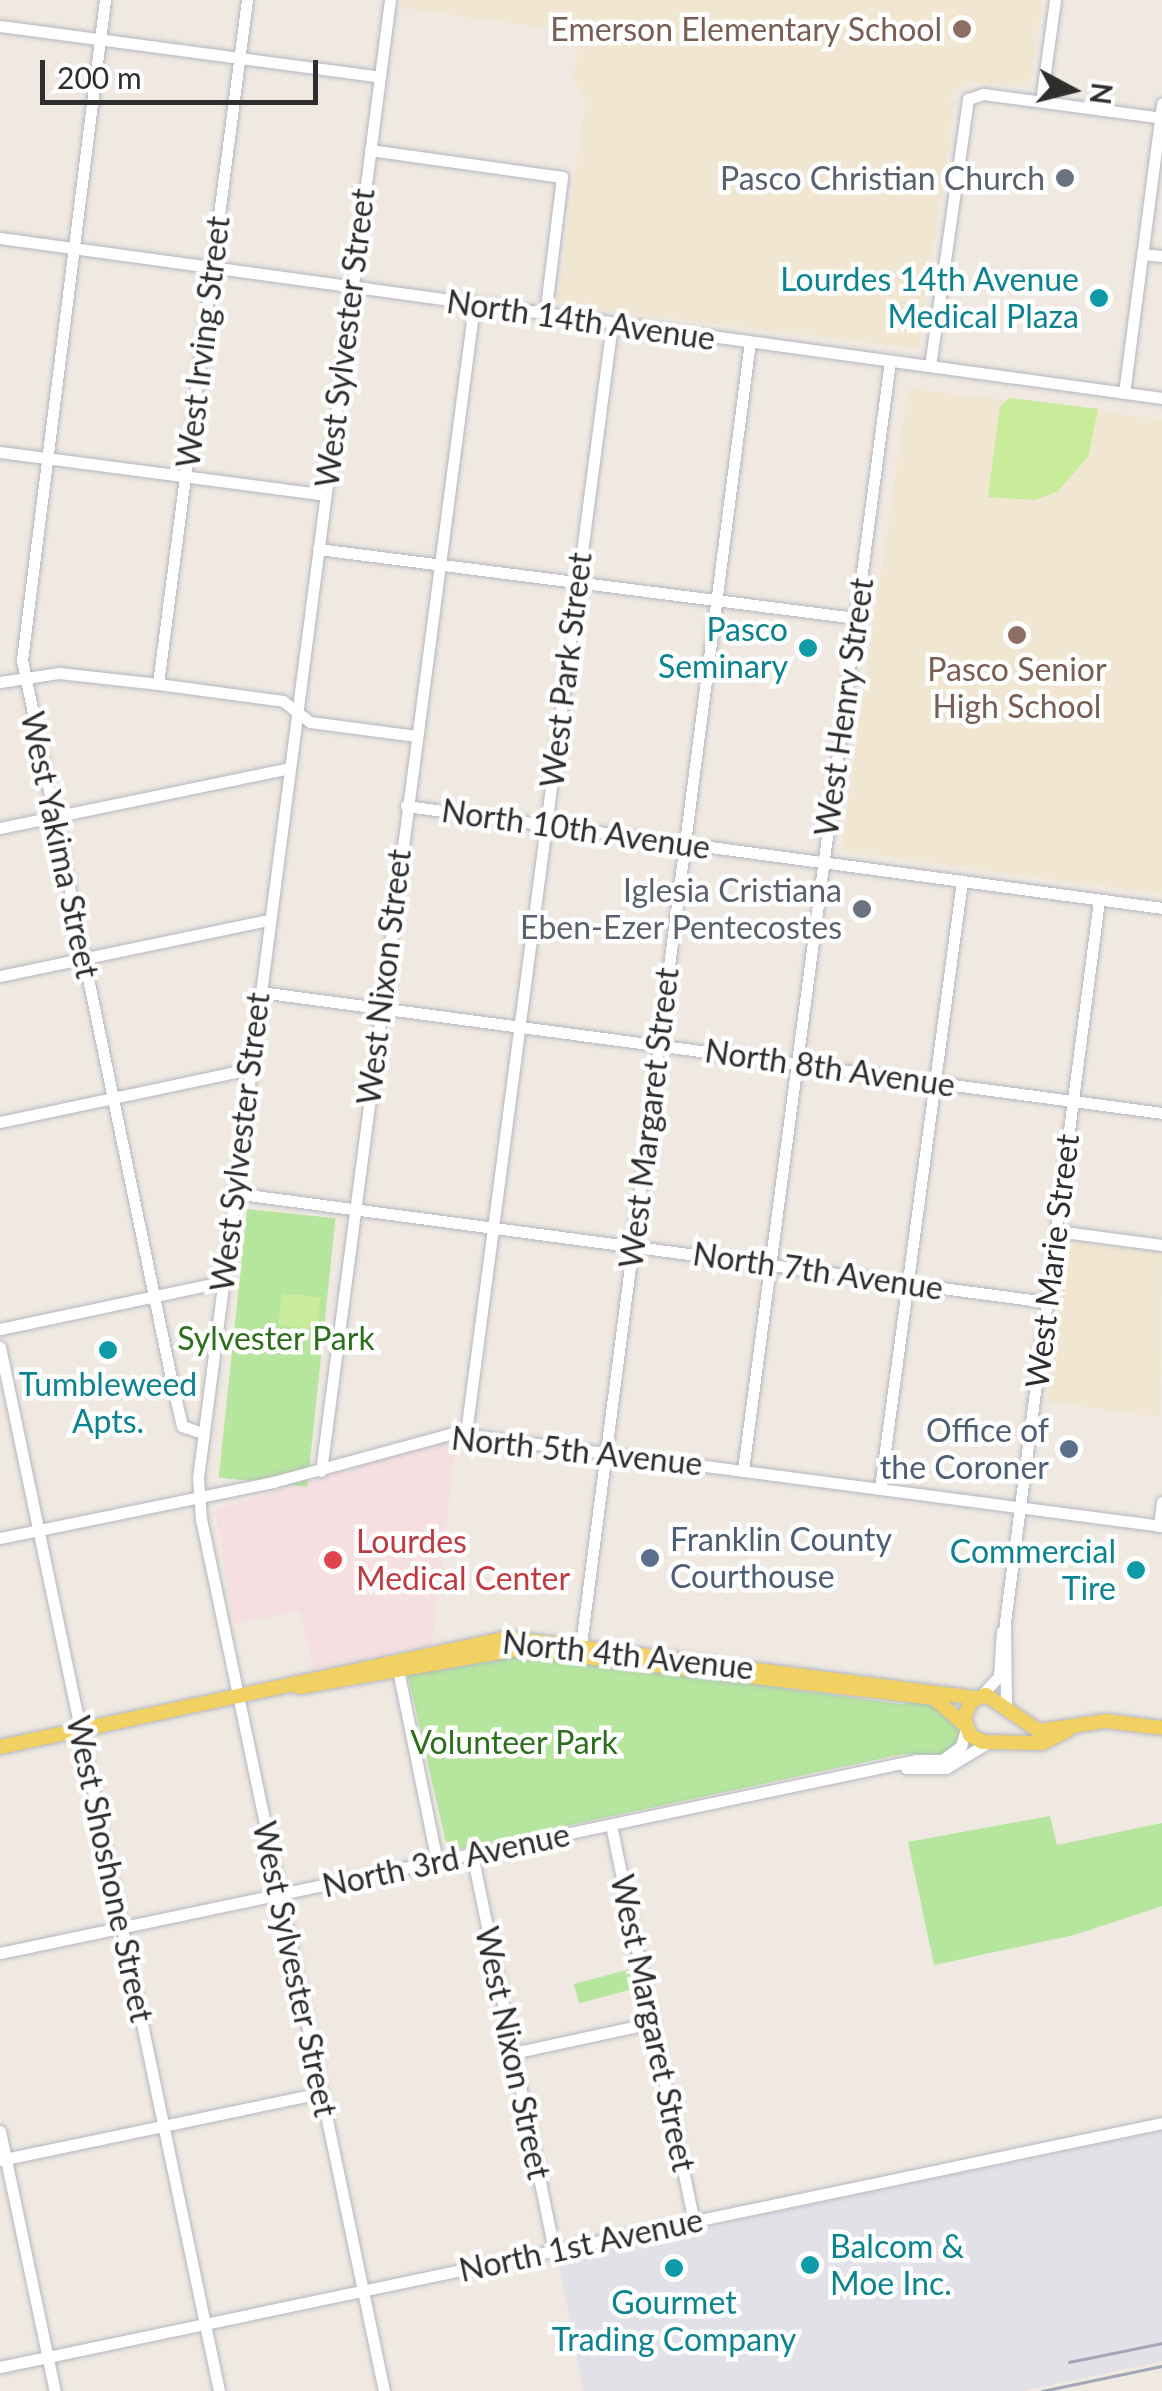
<!DOCTYPE html>
<html>
<head>
<meta charset="utf-8">
<style>
	body { margin:0 }
	#map { position:relative; width:1162px; height:2391px; overflow:hidden; background:#efe9e1; font-family:Lato,sans-serif }
	div>[style] { position:absolute }
	.industrial>* { inset:0; background:#e3e1e8 }
	.education>* { inset:0; background:#f0e6d1 }
	.medical>* { inset:0; background:#f5dfe0 }
	.green>* { inset:0; background:#b6e59e; transform-origin:0 0 }
	.pitch>* { inset:0; background:#c9ec9a; transform-origin:0 0 }
	.roads { filter:drop-shadow(0 0 2px #b4b7c1) drop-shadow(0 0 2px #b4b7c1) }
	.minor>* { height:11px; margin:-5.5px; padding:0 5.5px; transform-origin:5.5px; border-radius:5.5px; background:#fff }
	.major>* { height:14px; margin:-7px; padding:0 7px; transform-origin:7px; border-radius:7px; background:#f2d163 }
	.rail>* { height:2.5px; margin:-1.25px; padding:0 1.25px; transform-origin:1.25px; border-radius:1.25px; background:#a3a6b8 }
	.dots>* { width:28px; height:28px; translate:-50% -50%; box-sizing:border-box; border:5px solid #fff; border-radius:50% }
	span { translate:-50% -50%; white-space:nowrap; text-align:center; line-height:1.15; -webkit-text-stroke:9px #fff; paint-order:stroke }
	.education-label { font-size:32px; color:#785e54 }
	.right { translate:-100% -50%; text-align:right }
	.worship-label { font-size:32px; color:#5b616d }
	.culture-label { font-size:32px; color:#0d838f }
	.left { translate:0 -50%; text-align:left }
	.street-label { font-size:32px; color:#2e2e2e }
	.park-label { font-size:32px; color:#2c6e1b }
	.service-label { font-size:32px; color:#4e5e75 }
	.health-label { font-size:32px; color:#be3a42 }
	.north { position:absolute; left:1022px; top:40px; width:100px; height:100px; -webkit-text-stroke:8px #fff; paint-order:stroke; rotate:97deg; font-size:28px; font-weight:700; line-height:40px; text-align:center; color:#2e2e2e }
	.north::after { content:''; display:block; margin:auto; width:35px; height:45px; background:#2e2e2e; clip-path:polygon(50% 0,100% 100%,50% 72%,0 100%) }
	.scale { position:absolute; left:40px; top:60px; width:278px; height:45px; box-sizing:border-box; border:5px solid #2e2e2e; border-top:0; padding-left:12px; font-size:30px; line-height:35px; white-space:nowrap; color:#2e2e2e; -webkit-text-stroke:8px #fff; paint-order:stroke }
</style>
</head>
<body>
<div id="map">
	<div class="industrial">
		<div style="clip-path:polygon(1162px 2131px,1162px 2361px,1022px 2391px,583px 2391px,558px 2258px)"></div>
	</div>
	<div class="education">
		<div style="clip-path:polygon(402px 0,1042px 0,1032px 77px,1023px 86px,969px 82px,949px 99px,955px 100px,919px 349px,557px 304px,585px 103px,573px 79px,581px 33px,401px 8px)"></div>
		<div style="clip-path:polygon(908px 388px,1162px 419px,1162px 894px,841px 851px)"></div>
		<div style="clip-path:polygon(1067px 1241px,1162px 1253px,1160px 1417px,1047px 1402px)"></div>
	</div>
	<div class="medical">
		<div style="clip-path:polygon(433px 1444px,456px 1444px,432px 1645px,313px 1669px,300px 1611px,234px 1624px,215px 1510px)"></div>
	</div>
	<div class="green">
		<div style="left:247px;top:1209px;width:89px;height:270px;rotate:6deg"></div>
		<div style="clip-path:polygon(532px 1654px,901px 1704px,929px 1701px,961px 1725px,960px 1738px,947px 1755px,903px 1754px,448px 1851px,407px 1672px,488px 1655px)"></div>
		<div style="clip-path:polygon(1050px 1816px,1057px 1845px,1162px 1823px,1162px 1906px,1074px 1935px,934px 1965px,908px 1842px)"></div>
		<div style="left:630px;top:1969px;width:20px;height:58px;rotate:75deg"></div>
	</div>
	<div class="pitch">
		<div style="clip-path:polygon(1010px 398px,1098px 409px,1088px 457px,1057px 492px,1034px 500px,988px 497px,1000px 406px)"></div>
		<div style="left:282px;top:1293px;width:39px;height:32px;rotate:7deg"></div>
	</div>
	<div class="roads">
		<div class="minor">
			<div style="left:105px;top:0;width:665px;rotate:97.17deg"></div>
			<div style="left:22px;top:660px;width:738px;rotate:78.28deg"></div>
			<div style="left:172px;top:1383px;width:44px;rotate:76.9deg"></div>
			<div style="left:182px;top:1426px;width:21px;rotate:19deg"></div>
			<div style="left:0;top:26px;width:383px;rotate:7.6deg"></div>
			<div style="left:1041px;top:101px;width:102px;rotate:-82.1deg"></div>
			<div style="left:370px;top:150px;width:194px;rotate:8deg"></div>
			<div style="left:562px;top:177px;width:139px;rotate:97deg"></div>
			<div style="left:0;top:238px;width:1173px;rotate:7.84deg"></div>
			<div style="left:1142px;top:254px;width:20px;rotate:6deg"></div>
			<div style="left:930px;top:366px;width:270px;rotate:-81.9deg"></div>
			<div style="left:968px;top:99px;width:16px;rotate:-18deg"></div>
			<div style="left:983px;top:94px;width:181px;rotate:7.6deg"></div>
			<div style="left:1124px;top:393px;width:292px;rotate:-82.5deg"></div>
			<div style="left:0;top:452px;width:328px;rotate:7.5deg"></div>
			<div style="left:318px;top:549px;width:542px;rotate:7.31deg"></div>
			<div style="left:0;top:682px;width:60px;rotate:-8.7deg"></div>
			<div style="left:59px;top:673px;width:100px;rotate:6.3deg"></div>
			<div style="left:158px;top:684px;width:126px;rotate:7.7deg"></div>
			<div style="left:283px;top:701px;width:34px;rotate:38deg"></div>
			<div style="left:310px;top:722px;width:107px;rotate:7.5deg"></div>
			<div style="left:158px;top:684px;width:690px;rotate:-82.59deg"></div>
			<div style="left:406px;top:806px;width:763px;rotate:7.68deg"></div>
			<div style="left:0;top:828px;width:295px;rotate:-11.7deg"></div>
			<div style="left:0;top:976px;width:275px;rotate:-11.8deg"></div>
			<div style="left:260px;top:992px;width:910px;rotate:7.64deg"></div>
			<div style="left:0;top:1122px;width:255px;rotate:-12deg"></div>
			<div style="left:233px;top:1193px;width:821px;rotate:7.63deg"></div>
			<div style="left:1056px;top:1231px;width:107px;rotate:7.5deg"></div>
			<div style="left:0;top:1329px;width:226px;rotate:-12deg"></div>
			<div style="left:0;top:1347px;width:1067px;rotate:78.15deg"></div>
			<div style="left:466px;top:1433px;width:1119px;rotate:-82.5deg"></div>
			<div style="left:743px;top:1470px;width:1119px;rotate:-82.45deg"></div>
			<div style="left:321px;top:1471px;width:1176px;rotate:-82.52deg"></div>
			<div style="left:880px;top:1488px;width:613px;rotate:-82.31deg"></div>
			<div style="left:1159px;top:1526px;width:24px;rotate:-83deg"></div>
			<div style="left:0;top:1538px;width:279px;rotate:-11.6deg"></div>
			<div style="left:273px;top:1482px;width:187px;rotate:-15.2deg"></div>
			<div style="left:453px;top:1433px;width:715px;rotate:7.47deg"></div>
			<div style="left:580px;top:1652px;width:1321px;rotate:-82.61deg"></div>
			<div style="left:397px;top:1665px;width:201px;rotate:78.5deg"></div>
			<div style="left:981px;top:1696px;width:27px;rotate:-48deg"></div>
			<div style="left:999px;top:1676px;width:45px;rotate:-86.2deg"></div>
			<div style="left:1006px;top:1705px;width:83px;rotate:-90.7deg"></div>
			<div style="left:1005px;top:1622px;width:728px;rotate:-82.58deg"></div>
			<div style="left:906px;top:1768px;width:40px"></div>
			<div style="left:946px;top:1768px;width:50px;rotate:-31.2deg"></div>
			<div style="left:611px;top:1825px;width:405px;rotate:78.2deg"></div>
			<div style="left:472px;top:1854px;width:405px;rotate:78.3deg"></div>
			<div style="left:0;top:1953px;width:937px;rotate:-11.89deg"></div>
			<div style="left:917px;top:1760px;width:25px"></div>
			<div style="left:942px;top:1760px;width:24px;rotate:-36deg"></div>
			<div style="left:961px;top:1746px;width:19px;rotate:-74deg"></div>
			<div style="left:513px;top:2053px;width:142px;rotate:-12.2deg"></div>
			<div style="left:0;top:2131px;width:266px;rotate:78.1deg"></div>
			<div style="left:0;top:2160px;width:328px;rotate:-11.8deg"></div>
			<div style="left:0;top:2367px;width:1187px;rotate:-11.86deg"></div>
			<div style="left:384px;top:2391px;width:891px;rotate:-101.85deg"></div>
			<div style="left:201px;top:1519px;width:41px;rotate:-94.2deg"></div>
			<div style="left:198px;top:1478px;width:1490px;rotate:-82.6deg"></div>
		</div>
		<div class="major">
			<div style="left:299px;top:1687px;width:221px;rotate:-9.9deg"></div>
			<div style="left:517px;top:1649px;width:420px;rotate:6.7deg"></div>
			<div style="left:934px;top:1698px;width:41px;rotate:41.1deg"></div>
			<div style="left:1068px;top:1730px;width:29px;rotate:153deg"></div>
			<div style="left:1042px;top:1743px;width:59px;rotate:-179deg"></div>
			<div style="left:983px;top:1742px;width:15px;rotate:-152deg"></div>
			<div style="left:970px;top:1735px;width:18px;rotate:-109deg"></div>
			<div style="left:964px;top:1718px;width:18px;rotate:-68deg"></div>
			<div style="left:971px;top:1701px;width:16px;rotate:-22deg"></div>
			<div style="left:986px;top:1695px;width:64px;rotate:34.2deg"></div>
			<div style="left:1039px;top:1731px;width:68px;rotate:-8.5deg"></div>
			<div style="left:1106px;top:1721px;width:56px;rotate:7.1deg"></div>
			<div style="left:0;top:1747px;width:520px;rotate:-12.11deg"></div>
			<div style="left:508px;top:1638px;width:472px;rotate:7.3deg"></div>
		</div>
	</div>
	<div class="rail">
		<div style="left:1069px;top:2362px;width:95px;rotate:-11.5deg"></div>
		<div style="left:1042px;top:2391px;width:123px;rotate:-11.8deg"></div>
	</div>
	<div class="dots">
		<div style="left:962px;top:29px;background:#8d6e63"></div>
		<div style="left:1065px;top:178px;background:#6b7280"></div>
		<div style="left:1099px;top:298px;background:#0f9aa8"></div>
		<div style="left:1017px;top:635px;background:#8d6e63"></div>
		<div style="left:808px;top:648px;background:#0f9aa8"></div>
		<div style="left:862px;top:909px;background:#6b7280"></div>
		<div style="left:108px;top:1350px;background:#0f9aa8"></div>
		<div style="left:1069px;top:1449px;background:#5c6f8a"></div>
		<div style="left:650px;top:1558px;background:#5c6f8a"></div>
		<div style="left:333px;top:1560px;background:#e0444e"></div>
		<div style="left:1136px;top:1570px;background:#0f9aa8"></div>
		<div style="left:810px;top:2265px;background:#0f9aa8"></div>
		<div style="left:674px;top:2268px;background:#0f9aa8"></div>
	</div>
	<div class="education-label">
		<span class="right" style="left:942px;top:29px">Emerson Elementary School</span>
		<span style="left:1017px;top:688px">Pasco Senior<br>High School</span>
	</div>
	<div class="worship-label">
		<span class="right" style="left:1045px;top:178px">Pasco Christian Church</span>
		<span class="right" style="left:842px;top:909px">Iglesia Cristiana<br>Eben-Ezer Pentecostes</span>
	</div>
	<div class="culture-label">
		<span class="right" style="left:1079px;top:298px">Lourdes 14th Avenue<br>Medical Plaza</span>
		<span class="right" style="left:788px;top:648px">Pasco<br>Seminary</span>
		<span style="left:108px;top:1403px">Tumbleweed<br>Apts.</span>
		<span class="right" style="left:1116px;top:1570px">Commercial<br>Tire</span>
		<span class="left" style="left:830px;top:2265px">Balcom &amp;<br>Moe Inc.</span>
		<span style="left:674px;top:2321px">Gourmet<br>Trading Company</span>
	</div>
	<div class="street-label">
		<span style="left:581px;top:320px;rotate:8deg">North 14th Avenue</span>
		<span style="left:345px;top:338px;rotate:-83deg">West Sylvester Street</span>
		<span style="left:203px;top:342px;rotate:-83deg">West Irving Street</span>
		<span style="left:566px;top:670px;rotate:-83deg">West Park Street</span>
		<span style="left:844px;top:707px;rotate:-82deg">West Henry Street</span>
		<span style="left:576px;top:829px;rotate:8deg">North 10th Avenue</span>
		<span style="left:60px;top:845px;rotate:78deg">West Yakima Street</span>
		<span style="left:384px;top:977px;rotate:-83deg">West Nixon Street</span>
		<span style="left:830px;top:1068px;rotate:8deg">North 8th Avenue</span>
		<span style="left:649px;top:1118px;rotate:-83deg">West Margaret Street</span>
		<span style="left:240px;top:1142px;rotate:-83deg">West Sylvester Street</span>
		<span style="left:1052px;top:1261px;rotate:-83deg">West Marie Street</span>
		<span style="left:818px;top:1271px;rotate:8deg">North 7th Avenue</span>
		<span style="left:577px;top:1451px;rotate:6deg">North 5th Avenue</span>
		<span style="left:628px;top:1655px;rotate:6deg">North 4th Avenue</span>
		<span style="left:446px;top:1860px;rotate:-12deg">North 3rd Avenue</span>
		<span style="left:110px;top:1869px;rotate:78deg">West Shoshone Street</span>
		<span style="left:295px;top:1969px;rotate:78deg">West Sylvester Street</span>
		<span style="left:653px;top:2023px;rotate:78deg">West Margaret Street</span>
		<span style="left:513px;top:2053px;rotate:78deg">West Nixon Street</span>
		<span style="left:581px;top:2245px;rotate:-12deg">North 1st Avenue</span>
	</div>
	<div class="park-label">
		<span style="left:276px;top:1338px">Sylvester Park</span>
		<span style="left:514px;top:1742px">Volunteer Park</span>
	</div>
	<div class="service-label">
		<span class="right" style="left:1049px;top:1449px">Office of<br>the Coroner</span>
		<span class="left" style="left:670px;top:1558px">Franklin County<br>Courthouse</span>
	</div>
	<div class="health-label">
		<span class="left" style="left:356px;top:1560px">Lourdes<br>Medical Center</span>
	</div>
	<div class="north">N</div>
	<div class="scale">200 m</div>
</div>
</body>
</html>
